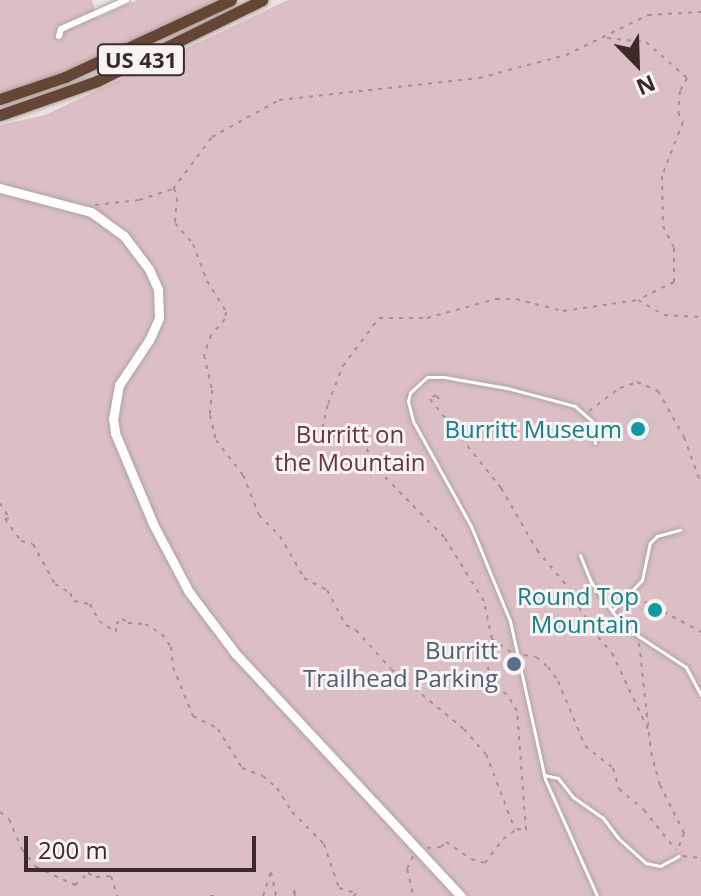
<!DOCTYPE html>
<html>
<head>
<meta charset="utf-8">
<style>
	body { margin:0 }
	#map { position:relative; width:701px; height:896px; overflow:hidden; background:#ece5e4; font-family:"Open Sans",sans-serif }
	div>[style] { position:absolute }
	.green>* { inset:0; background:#dbbfc4 }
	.building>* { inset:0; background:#ccc1c0 }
	.path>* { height:2px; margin-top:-1px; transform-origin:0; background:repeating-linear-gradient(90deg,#ac9087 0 4px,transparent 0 10px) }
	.roads { filter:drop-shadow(0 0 2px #ada29f) drop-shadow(0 0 2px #ada29f) }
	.lane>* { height:3px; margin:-1.5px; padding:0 1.5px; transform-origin:1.5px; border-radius:1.5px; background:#fff }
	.street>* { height:6px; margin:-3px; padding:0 3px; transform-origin:3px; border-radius:3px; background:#fff }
	.secondary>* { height:9px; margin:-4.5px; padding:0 4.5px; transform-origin:4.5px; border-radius:4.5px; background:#fff }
	.highway>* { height:11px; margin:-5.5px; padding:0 5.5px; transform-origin:5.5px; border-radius:5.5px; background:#654534 }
	.dots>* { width:22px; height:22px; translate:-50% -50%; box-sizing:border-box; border:4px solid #f9f4f4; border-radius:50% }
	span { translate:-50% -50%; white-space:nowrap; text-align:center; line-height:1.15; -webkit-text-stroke:6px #f9f4f4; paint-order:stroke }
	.shield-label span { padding:2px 6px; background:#f9f4f4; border:2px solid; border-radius:6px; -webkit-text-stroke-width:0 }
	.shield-label { font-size:22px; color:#3c2b25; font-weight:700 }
	.culture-label { font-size:24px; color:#0d838f }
	.right { translate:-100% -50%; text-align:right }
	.park-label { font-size:24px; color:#6f3337 }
	.service-label { font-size:24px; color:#4e5e75 }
	.north { position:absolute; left:597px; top:24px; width:80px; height:80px; -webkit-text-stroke:6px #f9f4f4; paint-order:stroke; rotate:157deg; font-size:22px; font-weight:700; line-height:32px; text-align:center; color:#3c2b25 }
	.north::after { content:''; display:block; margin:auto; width:28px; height:36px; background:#3c2b25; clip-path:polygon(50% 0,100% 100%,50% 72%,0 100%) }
	.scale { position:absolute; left:24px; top:836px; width:232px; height:36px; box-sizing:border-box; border:4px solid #3c2b25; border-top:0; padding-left:10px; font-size:24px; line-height:28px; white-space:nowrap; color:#3c2b25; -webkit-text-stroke:6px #f9f4f4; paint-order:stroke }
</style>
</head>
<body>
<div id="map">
	<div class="green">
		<div style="clip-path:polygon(0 0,92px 0,97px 18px,137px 0,221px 0,178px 26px,0 99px)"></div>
		<div style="clip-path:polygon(288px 0,701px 0,701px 896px,0 896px,0 125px,45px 115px)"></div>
	</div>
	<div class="building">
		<div style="clip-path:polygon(631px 409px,657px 421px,647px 445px,634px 434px,620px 434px)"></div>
	</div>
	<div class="path">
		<div style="left:607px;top:38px;width:39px;rotate:6deg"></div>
		<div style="left:646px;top:42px;width:55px;rotate:41.3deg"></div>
		<div style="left:687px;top:78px;width:15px;rotate:118deg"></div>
		<div style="left:680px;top:91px;width:21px;rotate:95deg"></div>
		<div style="left:678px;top:112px;width:11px;rotate:63deg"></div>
		<div style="left:683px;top:122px;width:58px;rotate:111.3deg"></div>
		<div style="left:662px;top:176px;width:50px;rotate:88.9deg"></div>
		<div style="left:663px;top:226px;width:25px;rotate:63deg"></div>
		<div style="left:674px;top:248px;width:34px;rotate:90deg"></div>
		<div style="left:674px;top:282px;width:39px;rotate:154deg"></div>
		<div style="left:174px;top:188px;width:10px;rotate:73deg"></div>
		<div style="left:177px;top:198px;width:25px;rotate:95deg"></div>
		<div style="left:175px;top:223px;width:28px;rotate:49deg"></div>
		<div style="left:193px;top:244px;width:40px;rotate:69deg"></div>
		<div style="left:207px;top:281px;width:36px;rotate:58deg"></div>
		<div style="left:226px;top:312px;width:7px;rotate:98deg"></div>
		<div style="left:225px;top:319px;width:21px;rotate:131deg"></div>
		<div style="left:211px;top:335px;width:21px;rotate:109deg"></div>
		<div style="left:204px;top:355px;width:36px;rotate:77deg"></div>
		<div style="left:212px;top:390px;width:25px;rotate:95deg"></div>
		<div style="left:210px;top:415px;width:26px;rotate:77deg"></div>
		<div style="left:216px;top:440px;width:44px;rotate:52.4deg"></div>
		<div style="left:243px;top:475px;width:43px;rotate:68.2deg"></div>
		<div style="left:259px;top:515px;width:30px;rotate:45deg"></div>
		<div style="left:280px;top:536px;width:48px;rotate:60.3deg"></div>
		<div style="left:304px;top:578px;width:26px;rotate:28deg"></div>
		<div style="left:327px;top:590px;width:40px;rotate:62deg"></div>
		<div style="left:346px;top:625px;width:11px;rotate:27deg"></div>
		<div style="left:356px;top:630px;width:52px;rotate:48.1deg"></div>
		<div style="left:391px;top:669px;width:94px;rotate:39.4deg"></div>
		<div style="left:464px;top:729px;width:33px;rotate:49deg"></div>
		<div style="left:486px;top:754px;width:81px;rotate:69.1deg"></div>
		<div style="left:95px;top:205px;width:44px;rotate:-6.5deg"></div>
		<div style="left:139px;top:200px;width:36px;rotate:-18deg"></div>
		<div style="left:173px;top:189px;width:65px;rotate:-53.1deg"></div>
		<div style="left:212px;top:137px;width:77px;rotate:-28.9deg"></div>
		<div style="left:279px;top:100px;width:201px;rotate:-6.3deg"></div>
		<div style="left:479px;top:78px;width:90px;rotate:-14.8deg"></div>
		<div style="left:566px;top:55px;width:91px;rotate:-26deg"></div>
		<div style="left:648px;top:15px;width:53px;rotate:-3.2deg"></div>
		<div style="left:439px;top:399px;width:5px;rotate:-127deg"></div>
		<div style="left:436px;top:395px;width:7px;rotate:146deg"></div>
		<div style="left:430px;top:399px;width:114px;rotate:51.4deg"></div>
		<div style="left:501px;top:488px;width:72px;rotate:59.9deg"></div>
		<div style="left:537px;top:550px;width:67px;rotate:50.4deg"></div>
		<div style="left:580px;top:602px;width:5px;rotate:101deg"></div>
		<div style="left:579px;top:607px;width:36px;rotate:58deg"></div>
		<div style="left:598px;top:637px;width:21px;rotate:49deg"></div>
		<div style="left:612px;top:653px;width:84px;rotate:64.7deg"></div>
		<div style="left:589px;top:411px;width:39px;rotate:-37deg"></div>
		<div style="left:620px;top:388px;width:18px;rotate:-19deg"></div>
		<div style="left:637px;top:382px;width:23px;rotate:23deg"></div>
		<div style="left:658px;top:391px;width:53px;rotate:60.5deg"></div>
		<div style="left:684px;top:437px;width:50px;rotate:70.1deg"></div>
		<div style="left:0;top:503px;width:17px;rotate:59deg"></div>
		<div style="left:9px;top:518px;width:4px;rotate:166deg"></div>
		<div style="left:5px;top:519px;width:27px;rotate:54deg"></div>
		<div style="left:21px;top:541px;width:12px;rotate:14deg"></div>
		<div style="left:33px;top:544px;width:46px;rotate:61.2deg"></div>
		<div style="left:55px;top:584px;width:17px;rotate:31deg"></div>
		<div style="left:70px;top:593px;width:9px;rotate:63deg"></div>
		<div style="left:74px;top:601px;width:16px;rotate:11deg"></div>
		<div style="left:90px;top:604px;width:19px;rotate:62deg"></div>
		<div style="left:99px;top:621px;width:20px;rotate:33deg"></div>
		<div style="left:116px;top:632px;width:8px;rotate:-90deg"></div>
		<div style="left:116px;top:624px;width:8px;rotate:-40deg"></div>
		<div style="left:122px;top:619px;width:7px;rotate:34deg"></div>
		<div style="left:128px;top:623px;width:17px;rotate:3deg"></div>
		<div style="left:145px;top:624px;width:20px;rotate:30deg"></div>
		<div style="left:162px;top:634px;width:16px;rotate:55deg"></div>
		<div style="left:171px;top:647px;width:20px;rotate:84deg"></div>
		<div style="left:173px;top:667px;width:53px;rotate:67.8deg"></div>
		<div style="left:193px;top:716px;width:28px;rotate:27deg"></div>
		<div style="left:218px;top:729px;width:46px;rotate:58.4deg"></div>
		<div style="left:242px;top:768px;width:22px;rotate:21deg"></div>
		<div style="left:263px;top:776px;width:18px;rotate:41deg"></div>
		<div style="left:277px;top:788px;width:28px;rotate:58deg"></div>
		<div style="left:292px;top:812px;width:45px;rotate:45deg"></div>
		<div style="left:324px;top:844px;width:46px;rotate:71.2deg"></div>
		<div style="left:339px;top:888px;width:18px;rotate:16deg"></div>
		<div style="left:356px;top:893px;width:4px;rotate:124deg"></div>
		<div style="left:624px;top:606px;width:22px;rotate:-10deg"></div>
		<div style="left:646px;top:602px;width:63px;rotate:28.6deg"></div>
		<div style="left:639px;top:643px;width:110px;rotate:83.7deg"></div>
		<div style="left:651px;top:752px;width:34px;rotate:75deg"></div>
		<div style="left:660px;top:785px;width:54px;rotate:63.4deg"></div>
		<div style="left:684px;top:833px;width:19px;rotate:111deg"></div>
		<div style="left:511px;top:652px;width:23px;rotate:-146deg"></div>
		<div style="left:492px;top:639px;width:39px;rotate:-102deg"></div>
		<div style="left:484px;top:601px;width:75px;rotate:-122deg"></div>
		<div style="left:444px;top:537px;width:94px;rotate:-134.6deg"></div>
		<div style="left:378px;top:470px;width:32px;rotate:-118deg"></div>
		<div style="left:363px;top:442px;width:22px;rotate:-150deg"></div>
		<div style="left:344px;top:431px;width:21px;rotate:151deg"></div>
		<div style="left:326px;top:441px;width:7px;rotate:-153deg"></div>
		<div style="left:320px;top:438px;width:35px;rotate:-77deg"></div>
		<div style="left:328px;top:404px;width:41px;rotate:-68.5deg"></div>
		<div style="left:343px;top:366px;width:60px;rotate:-53.1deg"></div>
		<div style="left:379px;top:318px;width:48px"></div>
		<div style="left:427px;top:318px;width:72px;rotate:-15.4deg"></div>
		<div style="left:496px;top:299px;width:20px"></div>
		<div style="left:516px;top:299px;width:49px;rotate:14.3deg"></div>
		<div style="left:563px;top:311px;width:76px;rotate:-8.3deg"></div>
		<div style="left:638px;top:300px;width:30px;rotate:30deg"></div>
		<div style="left:664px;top:315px;width:37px;rotate:3deg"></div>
		<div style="left:524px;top:655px;width:12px;rotate:9deg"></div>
		<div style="left:536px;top:657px;width:16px;rotate:40deg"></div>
		<div style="left:548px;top:667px;width:17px;rotate:54deg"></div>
		<div style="left:558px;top:681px;width:70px;rotate:67.4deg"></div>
		<div style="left:585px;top:746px;width:36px;rotate:38deg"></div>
		<div style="left:613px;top:768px;width:22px;rotate:74deg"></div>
		<div style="left:619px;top:789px;width:33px;rotate:40deg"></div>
		<div style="left:644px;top:810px;width:51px;rotate:51.3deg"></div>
		<div style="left:0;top:812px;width:11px;rotate:38deg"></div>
		<div style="left:9px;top:819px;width:33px;rotate:67deg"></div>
		<div style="left:22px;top:849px;width:23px;rotate:52deg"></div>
		<div style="left:36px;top:867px;width:43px;rotate:24.8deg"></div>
		<div style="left:75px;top:885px;width:18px;rotate:-43deg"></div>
		<div style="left:88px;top:873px;width:9px;rotate:27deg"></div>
		<div style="left:96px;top:877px;width:15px;rotate:-4deg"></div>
		<div style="left:111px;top:876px;width:21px;rotate:73deg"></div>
		<div style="left:427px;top:848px;width:14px;rotate:-4deg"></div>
		<div style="left:441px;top:847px;width:7px;rotate:-45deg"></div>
		<div style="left:446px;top:842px;width:30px;rotate:34deg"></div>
		<div style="left:471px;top:859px;width:15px;rotate:16deg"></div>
		<div style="left:485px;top:863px;width:30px;rotate:-53deg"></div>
		<div style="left:503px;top:839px;width:17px;rotate:-36deg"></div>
		<div style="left:517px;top:829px;width:9px;rotate:6deg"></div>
		<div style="left:526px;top:830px;width:119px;rotate:-94.3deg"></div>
		<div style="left:517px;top:711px;width:20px;rotate:-120deg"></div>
		<div style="left:507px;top:694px;width:12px;rotate:-156deg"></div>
		<div style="left:496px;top:689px;width:30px;rotate:-111deg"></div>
		<div style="left:485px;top:661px;width:19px;rotate:-55deg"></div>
		<div style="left:413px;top:856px;width:14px;rotate:115deg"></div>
		<div style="left:407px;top:869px;width:28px;rotate:77deg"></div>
		<div style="left:683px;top:856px;width:18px;rotate:6deg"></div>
		<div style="left:210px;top:896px;width:4px"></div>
		<div style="left:263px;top:896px;width:25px;rotate:-72deg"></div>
		<div style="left:271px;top:872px;width:25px;rotate:78deg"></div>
		<div style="left:295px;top:896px;width:6px;rotate:-108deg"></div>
		<div style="left:293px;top:890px;width:8px;rotate:45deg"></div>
	</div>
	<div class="roads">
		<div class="lane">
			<div style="left:595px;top:443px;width:22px;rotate:-98deg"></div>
			<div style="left:592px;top:421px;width:23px;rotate:-139deg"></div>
			<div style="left:575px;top:406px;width:70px;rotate:-165.2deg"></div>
			<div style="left:507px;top:388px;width:64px;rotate:-170.1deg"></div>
			<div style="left:444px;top:377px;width:17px;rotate:180deg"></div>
			<div style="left:427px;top:377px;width:23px;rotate:137deg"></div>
			<div style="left:410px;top:393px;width:8px;rotate:104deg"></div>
			<div style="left:408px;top:401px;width:21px;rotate:76deg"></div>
			<div style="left:413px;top:421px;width:120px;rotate:61.1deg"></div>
			<div style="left:471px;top:526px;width:103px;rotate:67.7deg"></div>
			<div style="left:510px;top:621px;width:162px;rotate:77.5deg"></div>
			<div style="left:545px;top:779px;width:128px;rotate:66deg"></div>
			<div style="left:580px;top:555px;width:29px;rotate:68deg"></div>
			<div style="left:591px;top:582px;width:54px;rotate:54deg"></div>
			<div style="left:623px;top:626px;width:75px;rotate:33.1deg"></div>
			<div style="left:686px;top:667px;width:32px;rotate:62deg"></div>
			<div style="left:612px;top:611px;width:43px;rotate:-45.9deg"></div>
			<div style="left:642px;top:580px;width:38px;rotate:-78deg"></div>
			<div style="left:650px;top:543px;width:10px;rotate:-45deg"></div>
			<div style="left:657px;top:536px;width:24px;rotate:-15deg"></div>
			<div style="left:544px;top:775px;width:14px;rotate:12deg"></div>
			<div style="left:558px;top:778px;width:24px;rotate:52deg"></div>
			<div style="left:573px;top:797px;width:37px;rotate:35deg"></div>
			<div style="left:603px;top:818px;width:25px;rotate:53deg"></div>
			<div style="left:618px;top:838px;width:38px;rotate:42deg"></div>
			<div style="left:646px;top:863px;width:14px;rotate:12deg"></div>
			<div style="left:660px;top:866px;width:21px;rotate:-28deg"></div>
		</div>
		<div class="street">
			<div style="left:59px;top:36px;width:7px;rotate:-74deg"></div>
			<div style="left:61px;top:29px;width:71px;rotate:-24deg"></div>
		</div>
		<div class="secondary">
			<div style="left:0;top:188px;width:94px;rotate:14.8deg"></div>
			<div style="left:91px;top:212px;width:41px;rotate:36deg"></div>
			<div style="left:124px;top:236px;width:41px;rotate:52.9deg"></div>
			<div style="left:149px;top:269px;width:22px;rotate:66deg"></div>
			<div style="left:158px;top:289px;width:29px;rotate:88deg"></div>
			<div style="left:159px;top:318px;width:24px;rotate:114deg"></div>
			<div style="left:149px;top:340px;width:54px;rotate:123.7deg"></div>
			<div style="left:119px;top:385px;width:34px;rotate:100deg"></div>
			<div style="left:113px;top:418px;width:15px;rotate:82deg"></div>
			<div style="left:115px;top:433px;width:99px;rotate:67.3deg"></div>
			<div style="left:153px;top:524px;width:77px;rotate:62.1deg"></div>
			<div style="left:189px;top:592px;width:76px;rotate:53deg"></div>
			<div style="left:235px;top:653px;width:332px;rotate:47.1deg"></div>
		</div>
		<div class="highway">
			<div style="left:0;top:99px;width:69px;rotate:-18.7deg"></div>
			<div style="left:65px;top:77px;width:183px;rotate:-24.9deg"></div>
			<div style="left:0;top:115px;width:103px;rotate:-19.3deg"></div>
			<div style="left:97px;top:81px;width:184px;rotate:-26.1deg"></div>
		</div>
	</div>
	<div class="dots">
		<div style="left:638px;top:429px;background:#0f9aa8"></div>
		<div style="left:655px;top:610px;background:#0f9aa8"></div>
		<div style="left:514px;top:664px;background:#5c6f8a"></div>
	</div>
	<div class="shield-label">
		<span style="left:141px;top:60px">US 431</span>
	</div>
	<div class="culture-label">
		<span class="right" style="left:622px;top:429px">Burritt Museum</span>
		<span class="right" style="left:639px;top:610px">Round Top<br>Mountain</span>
	</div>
	<div class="park-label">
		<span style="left:350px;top:448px">Burritt on<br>the Mountain</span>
	</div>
	<div class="service-label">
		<span class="right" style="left:498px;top:664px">Burritt<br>Trailhead Parking</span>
	</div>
	<div class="north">N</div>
	<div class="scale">200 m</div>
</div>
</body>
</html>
